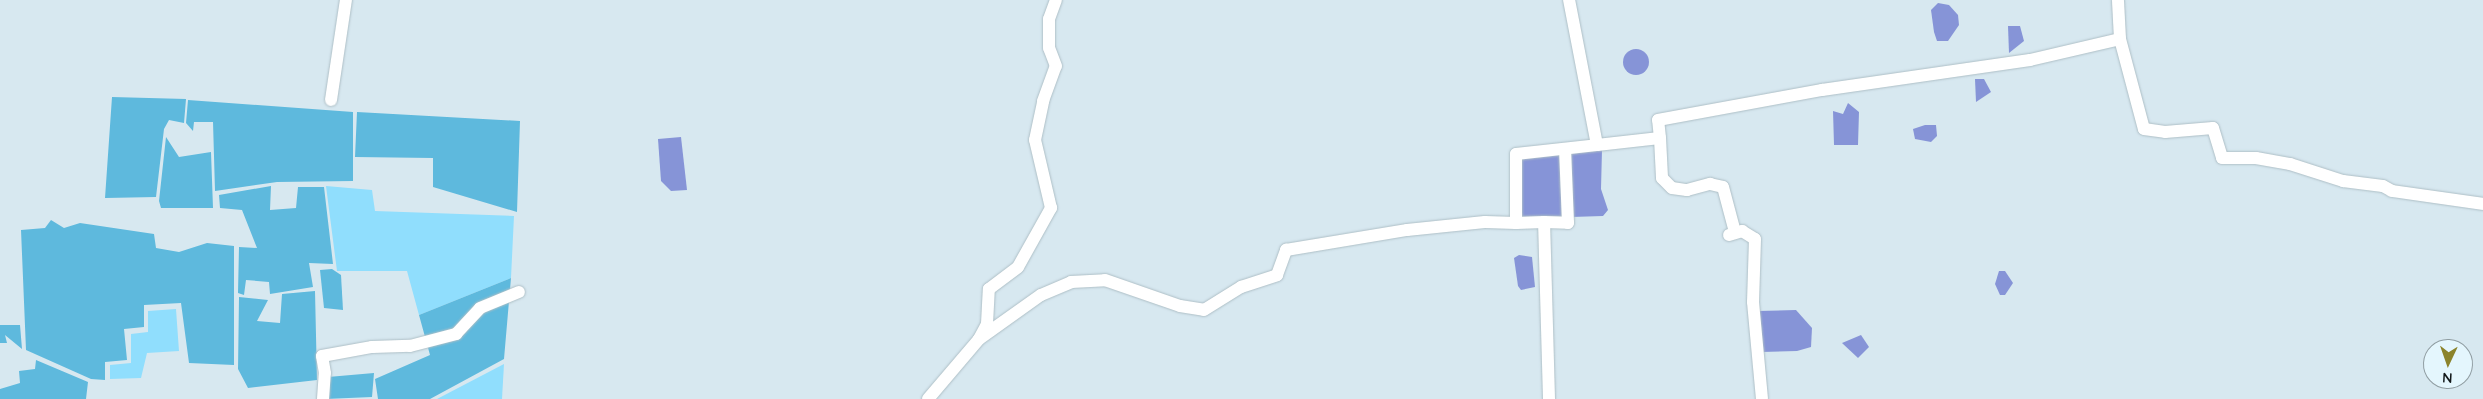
<!DOCTYPE html>
<html>
<head>
<meta charset="utf-8">
<style>
	body { margin:0 }
	#map { position:relative; width:2483px; height:399px; overflow:hidden; background:#d7e8f0; font-family:Quicksand,sans-serif }
	div>[style] { position:absolute }
	.green>* { inset:0; background:#90defd }
	.forest>* { inset:0; background:#5eb9dd }
	.water>* { inset:0; background:#8694d7; transform-origin:0 0 }
	.round { border-radius:50% }
	.roads { filter:drop-shadow(0 0 1px #aebfc6) drop-shadow(0 0 1px #aebfc6) }
	.minor>* { height:12px; margin:-6px; padding:0 6px; transform-origin:6px; border-radius:6px; background:#fff }
	span { translate:-50% -50%; white-space:nowrap; text-align:center; line-height:1.15; -webkit-text-stroke:4px #e4f6fd; paint-order:stroke }
	.north { position:absolute; left:2423px; top:339px; width:50px; height:50px; box-sizing:border-box; background:#e4f6fd; border:1px solid #909da2; border-radius:50%; rotate:183deg; font-size:14px; font-weight:700; line-height:20px; text-align:center; color:#111719 }
	.north::after { content:''; display:block; margin:auto; width:18px; height:22px; background:#8b832b; clip-path:polygon(50% 0,100% 100%,50% 72%,0 100%) }
</style>
</head>
<body>
<div id="map">
	<div class="green">
		<div style="clip-path:polygon(326px 186px,372px 190px,375px 211px,514px 216px,511px 278px,419px 315px,407px 271px,337px 271px)"></div>
		<div style="clip-path:polygon(176px 309px,179px 351px,147px 353px,141px 378px,110px 379px,110px 365px,131px 363px,131px 334px,148px 332px,148px 311px)"></div>
		<div style="clip-path:polygon(504px 364px,502px 399px,437px 399px)"></div>
	</div>
	<div class="forest">
		<div style="clip-path:polygon(112px 97px,186px 99px,184px 123px,169px 120px,164px 129px,156px 197px,105px 198px)"></div>
		<div style="clip-path:polygon(188px 100px,353px 112px,353px 181px,277px 182px,215px 191px,213px 122px,194px 122px,193px 131px,186px 123px)"></div>
		<div style="clip-path:polygon(357px 112px,520px 121px,517px 212px,433px 187px,433px 158px,355px 157px)"></div>
		<div style="clip-path:polygon(166px 137px,179px 157px,211px 152px,213px 208px,161px 208px,159px 201px)"></div>
		<div style="clip-path:polygon(271px 186px,270px 210px,296px 208px,298px 187px,324px 187px,333px 264px,309px 263px,313px 287px,270px 294px,269px 282px,246px 280px,244px 295px,238px 293px,239px 247px,257px 248px,242px 210px,220px 208px,219px 195px)"></div>
		<div style="clip-path:polygon(51px 220px,64px 228px,80px 223px,154px 234px,156px 248px,179px 252px,207px 243px,234px 246px,234px 365px,189px 363px,181px 303px,144px 305px,144px 327px,124px 329px,127px 360px,105px 362px,105px 380px,91px 379px,26px 350px,21px 230px,45px 228px)"></div>
		<div style="clip-path:polygon(332px 269px,341px 275px,343px 310px,324px 308px,320px 270px)"></div>
		<div style="clip-path:polygon(511px 278px,504px 359px,430px 399px,378px 399px,375px 379px,430px 355px,419px 315px)"></div>
		<div style="clip-path:polygon(315px 291px,317px 380px,248px 388px,238px 369px,239px 297px,268px 300px,257px 321px,280px 323px,282px 294px)"></div>
		<div style="clip-path:polygon(0 325px,20px 325px,22px 349px,5px 335px,7px 343px,0 343px)"></div>
		<div style="clip-path:polygon(36px 360px,88px 382px,86px 399px,0 399px,0 389px,20px 383px,19px 371px,35px 369px)"></div>
		<div style="clip-path:polygon(374px 373px,372px 397px,325px 399px,328px 377px)"></div>
	</div>
	<div class="water">
		<div style="clip-path:polygon(1938px 3px,1949px 5px,1958px 15px,1959px 25px,1948px 41px,1937px 41px,1934px 32px,1931px 10px)"></div>
		<div style="clip-path:polygon(2008px 26px,2020px 26px,2024px 41px,2009px 53px)"></div>
		<div class="round" style="left:1623px;top:49px;width:26px;height:26px"></div>
		<div style="clip-path:polygon(1975px 79px,1984px 79px,1991px 92px,1976px 102px)"></div>
		<div style="clip-path:polygon(1848px 103px,1859px 112px,1858px 145px,1834px 145px,1833px 111px,1843px 114px)"></div>
		<div style="clip-path:polygon(1925px 125px,1936px 125px,1937px 136px,1931px 142px,1915px 139px,1913px 129px)"></div>
		<div style="clip-path:polygon(681px 137px,687px 190px,671px 191px,661px 181px,658px 139px)"></div>
		<div style="clip-path:polygon(1602px 150px,1601px 189px,1608px 210px,1603px 216px,1571px 217px,1568px 152px)"></div>
		<div style="left:1561px;top:153px;width:67px;height:42px;rotate:87deg"></div>
		<div style="clip-path:polygon(1519px 255px,1532px 257px,1535px 287px,1521px 290px,1518px 286px,1514px 258px)"></div>
		<div style="clip-path:polygon(1999px 271px,2005px 271px,2013px 283px,2005px 295px,2000px 295px,1995px 284px)"></div>
		<div style="clip-path:polygon(1796px 310px,1812px 328px,1811px 347px,1797px 351px,1761px 352px,1758px 311px)"></div>
		<div style="clip-path:polygon(1861px 335px,1869px 347px,1858px 358px,1842px 343px)"></div>
	</div>
	<div class="roads">
		<div class="minor">
			<div style="left:2120px;top:39px;width:93px;rotate:75.1deg"></div>
			<div style="left:2144px;top:129px;width:21px;rotate:8deg"></div>
			<div style="left:2165px;top:132px;width:48px;rotate:-4.8deg"></div>
			<div style="left:2213px;top:128px;width:31px;rotate:73deg"></div>
			<div style="left:2222px;top:158px;width:34px"></div>
			<div style="left:2256px;top:158px;width:35px;rotate:10deg"></div>
			<div style="left:2290px;top:164px;width:56px;rotate:17.8deg"></div>
			<div style="left:2343px;top:181px;width:40px;rotate:7.1deg"></div>
			<div style="left:2383px;top:186px;width:10px;rotate:29deg"></div>
			<div style="left:2392px;top:191px;width:92px;rotate:8.1deg"></div>
			<div style="left:331px;top:100px;width:101px;rotate:-81.5deg"></div>
			<div style="left:1660px;top:138px;width:18px;rotate:-96deg"></div>
			<div style="left:1658px;top:120px;width:167px;rotate:-10.4deg"></div>
			<div style="left:1822px;top:90px;width:210px;rotate:-8.2deg"></div>
			<div style="left:2030px;top:60px;width:92px;rotate:-13.1deg"></div>
			<div style="left:2120px;top:39px;width:39px;rotate:-93deg"></div>
			<div style="left:1597px;top:145px;width:63px;rotate:-6.3deg"></div>
			<div style="left:1660px;top:138px;width:40px;rotate:87.1deg"></div>
			<div style="left:1662px;top:178px;width:14px;rotate:45deg"></div>
			<div style="left:1672px;top:188px;width:15px;rotate:8deg"></div>
			<div style="left:1687px;top:190px;width:24px;rotate:-15deg"></div>
			<div style="left:1710px;top:184px;width:13px;rotate:13deg"></div>
			<div style="left:1723px;top:187px;width:47px;rotate:75.1deg"></div>
			<div style="left:1516px;top:223px;width:28px;rotate:-2deg"></div>
			<div style="left:1729px;top:235px;width:14px;rotate:-17deg"></div>
			<div style="left:1742px;top:231px;width:15px;rotate:32deg"></div>
			<div style="left:1755px;top:239px;width:63px;rotate:91.8deg"></div>
			<div style="left:1753px;top:302px;width:97px;rotate:84.7deg"></div>
			<div style="left:979px;top:339px;width:76px;rotate:-35.4deg"></div>
			<div style="left:1041px;top:295px;width:33px;rotate:-23deg"></div>
			<div style="left:1071px;top:282px;width:34px;rotate:-3deg"></div>
			<div style="left:1105px;top:280px;width:79px;rotate:19.1deg"></div>
			<div style="left:1180px;top:306px;width:24px;rotate:9deg"></div>
			<div style="left:1204px;top:310px;width:44px;rotate:-31.9deg"></div>
			<div style="left:1241px;top:287px;width:38px;rotate:-18deg"></div>
			<div style="left:1277px;top:275px;width:27px;rotate:-70deg"></div>
			<div style="left:1286px;top:250px;width:123px;rotate:-9.4deg"></div>
			<div style="left:1407px;top:230px;width:78px;rotate:-5.9deg"></div>
			<div style="left:1485px;top:222px;width:31px;rotate:2deg"></div>
			<div style="left:1516px;top:223px;width:69px;rotate:-90deg"></div>
			<div style="left:1516px;top:154px;width:81px;rotate:-6.3deg"></div>
			<div style="left:1597px;top:145px;width:148px;rotate:-100.9deg"></div>
			<div style="left:323px;top:399px;width:26px;rotate:-86deg"></div>
			<div style="left:325px;top:373px;width:17px;rotate:-100deg"></div>
			<div style="left:322px;top:356px;width:51px;rotate:-10.2deg"></div>
			<div style="left:372px;top:347px;width:38px;rotate:-2deg"></div>
			<div style="left:410px;top:346px;width:48px;rotate:-14.6deg"></div>
			<div style="left:456px;top:334px;width:35px;rotate:-47deg"></div>
			<div style="left:480px;top:308px;width:42px;rotate:-22.3deg"></div>
			<div style="left:928px;top:399px;width:79px;rotate:-49.6deg"></div>
			<div style="left:979px;top:339px;width:17px;rotate:-62deg"></div>
			<div style="left:987px;top:324px;width:35px;rotate:-87deg"></div>
			<div style="left:989px;top:289px;width:36px;rotate:-37deg"></div>
			<div style="left:1018px;top:267px;width:68px;rotate:-60.8deg"></div>
			<div style="left:1051px;top:208px;width:70px;rotate:-103.2deg"></div>
			<div style="left:1035px;top:140px;width:40px;rotate:-78deg"></div>
			<div style="left:1043px;top:101px;width:37px;rotate:-70deg"></div>
			<div style="left:1056px;top:66px;width:19px;rotate:-111deg"></div>
			<div style="left:1049px;top:48px;width:29px;rotate:-90deg"></div>
			<div style="left:1049px;top:19px;width:20px;rotate:-70deg"></div>
			<div style="left:1549px;top:399px;width:177px;rotate:-91.6deg"></div>
			<div style="left:1544px;top:222px;width:24px;rotate:2deg"></div>
			<div style="left:1568px;top:223px;width:74px;rotate:-92.3deg"></div>
		</div>
	</div>
	<div class="north">N</div>
</div>
</body>
</html>
